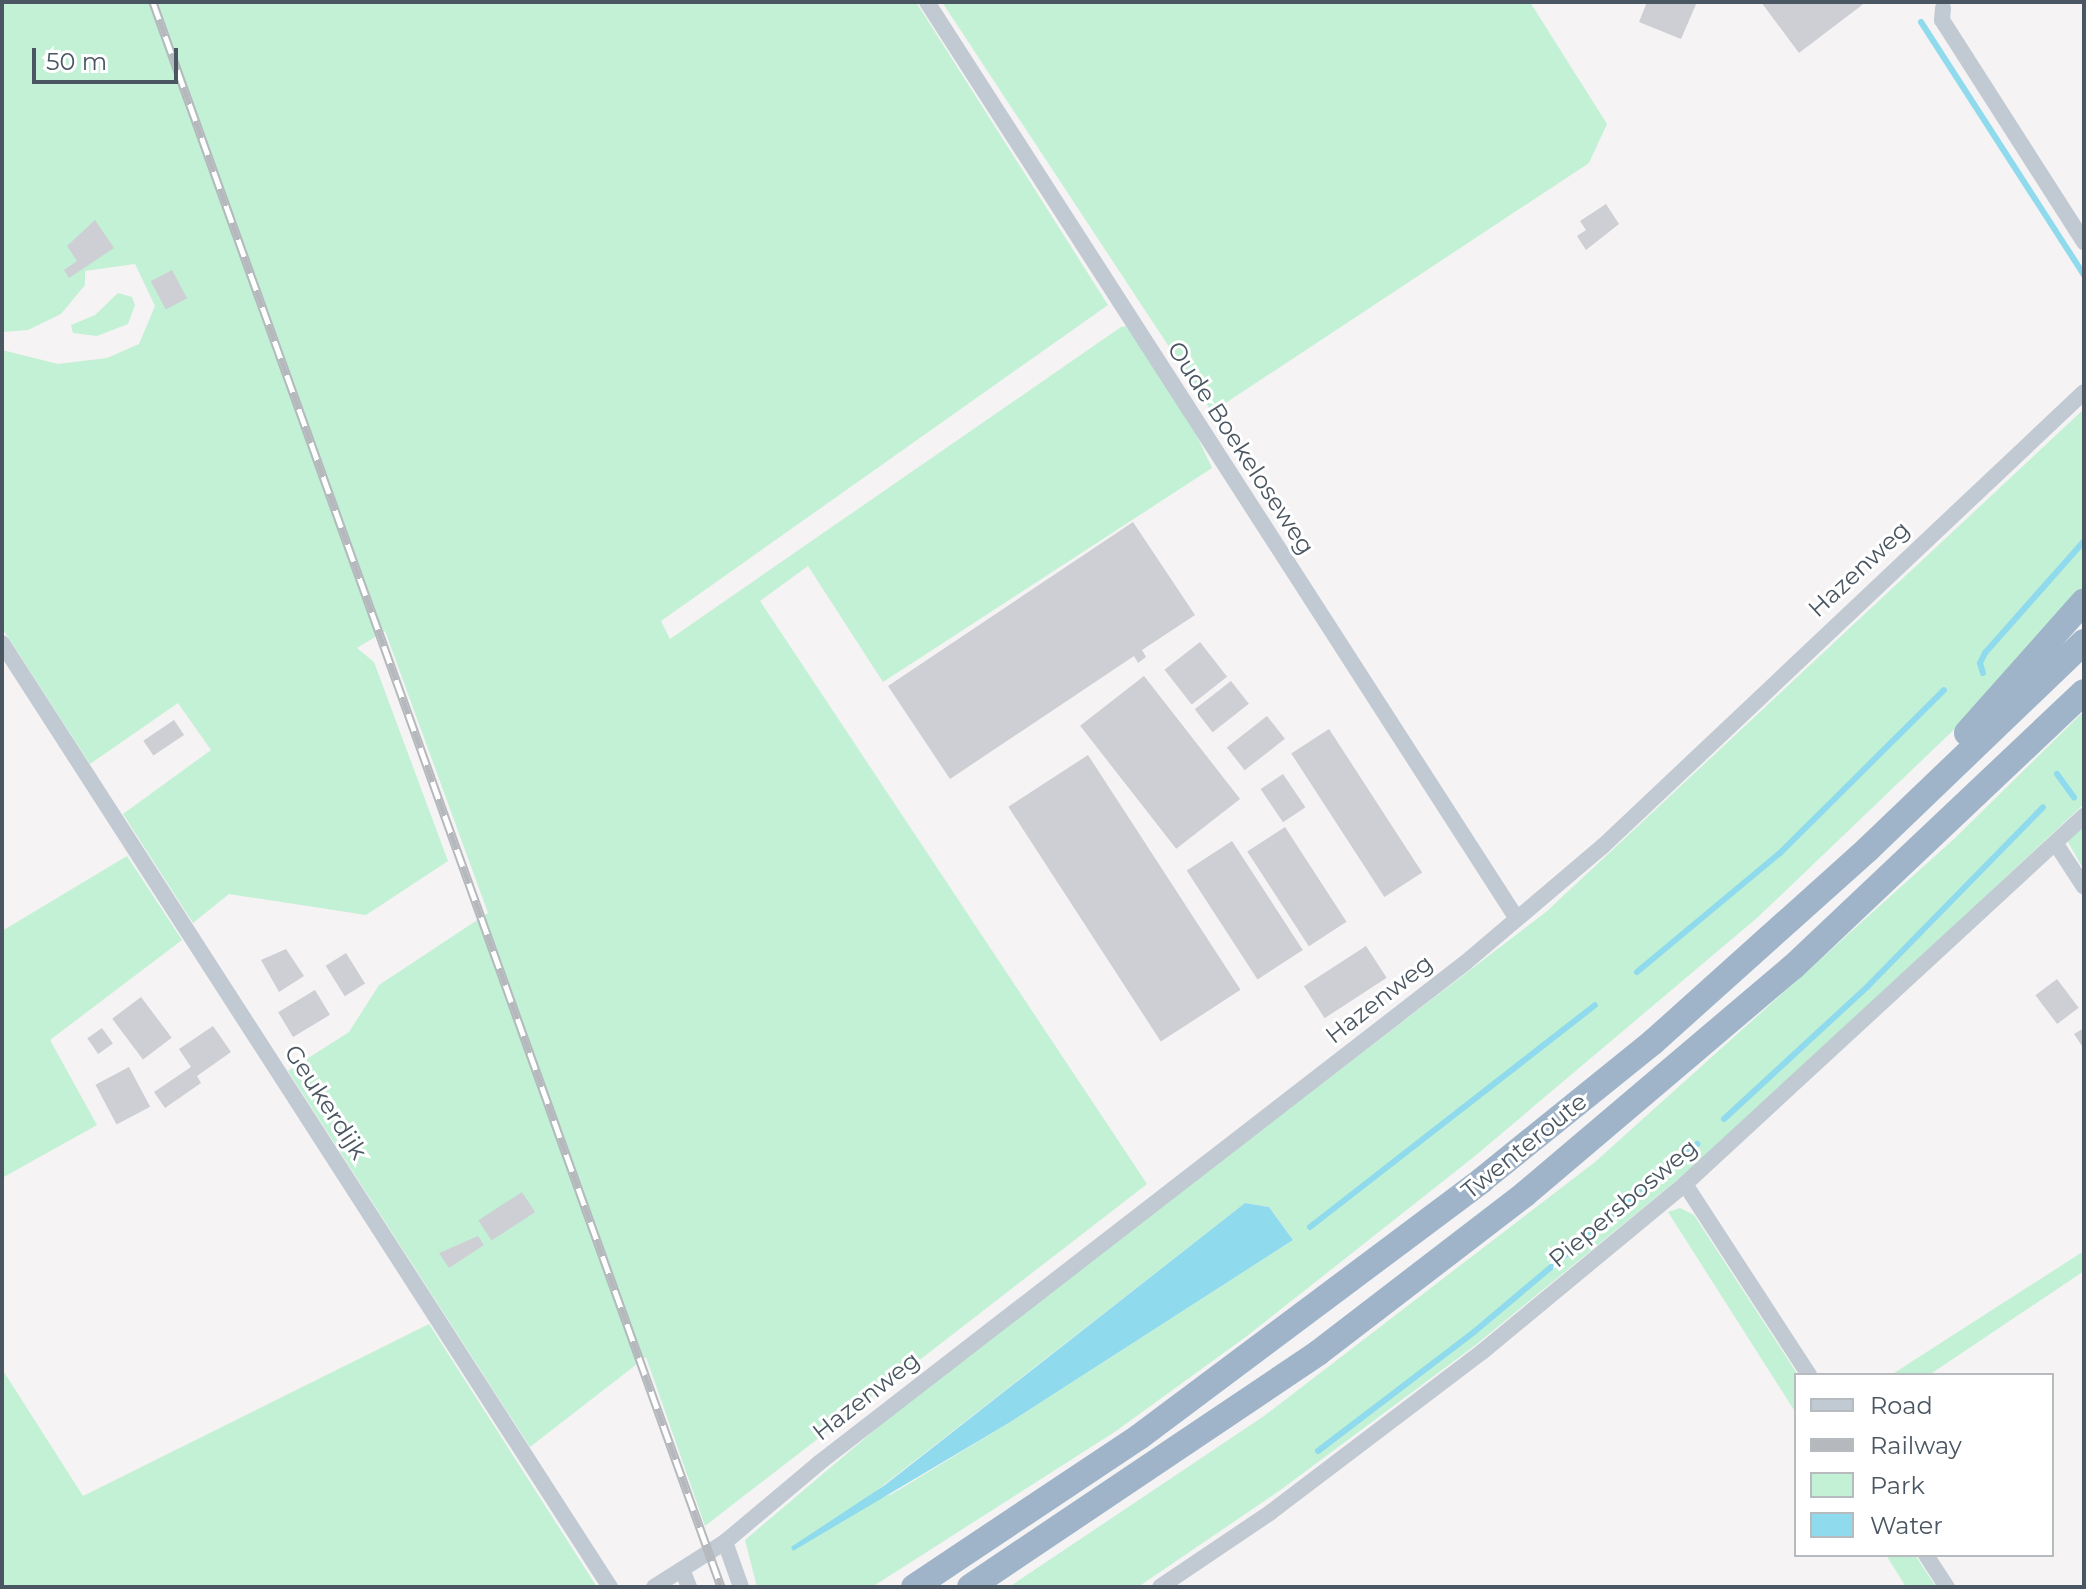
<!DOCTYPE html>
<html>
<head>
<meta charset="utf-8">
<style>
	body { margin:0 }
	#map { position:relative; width:2086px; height:1589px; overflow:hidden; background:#f5f3f3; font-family:Montserrat,sans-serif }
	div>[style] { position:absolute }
	.green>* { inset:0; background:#c3f1d5 }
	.water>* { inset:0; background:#90daee }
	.stream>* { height:6px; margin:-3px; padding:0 3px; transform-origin:3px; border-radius:3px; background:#90daee }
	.building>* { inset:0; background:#cdcfd5; transform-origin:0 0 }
	.minor>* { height:16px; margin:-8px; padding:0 8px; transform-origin:8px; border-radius:8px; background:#c1cad2 }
	.trunk>* { height:26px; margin:-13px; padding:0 13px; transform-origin:13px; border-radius:13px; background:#9fb4c9 }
	.rail>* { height:9px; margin-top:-4.5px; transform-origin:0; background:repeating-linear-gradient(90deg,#fff 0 18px,#b5b8bd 0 36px); box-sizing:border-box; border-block:2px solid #b5b8bd }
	span { translate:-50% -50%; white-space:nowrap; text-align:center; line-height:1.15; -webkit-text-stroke:6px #fff; paint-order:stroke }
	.street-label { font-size:24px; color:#4a5661 }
	.frame { position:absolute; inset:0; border:4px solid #4a5661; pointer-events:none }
	.legend { position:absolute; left:1794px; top:1373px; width:260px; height:184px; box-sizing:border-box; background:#fff; border:2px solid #b7bbc0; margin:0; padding:10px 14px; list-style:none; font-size:24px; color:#4a5661 }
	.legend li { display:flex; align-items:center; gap:16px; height:40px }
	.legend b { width:40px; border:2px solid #b7bbc0 }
	.scale { position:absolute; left:32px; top:48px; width:146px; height:36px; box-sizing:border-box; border:4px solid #4a5661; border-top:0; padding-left:10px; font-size:24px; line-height:28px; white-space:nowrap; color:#4a5661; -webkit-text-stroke:6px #fff; paint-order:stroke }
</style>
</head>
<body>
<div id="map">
	<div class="green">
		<div style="clip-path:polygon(2px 2px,916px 2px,1108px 305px,661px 621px,670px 639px,1121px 327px,1128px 326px,1196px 434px,1212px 468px,883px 682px,808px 566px,760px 601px,1147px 1184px,705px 1526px,646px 1357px,530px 1447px,288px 1071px,349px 1032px,379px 985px,488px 913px,385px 631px,357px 648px,374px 662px,448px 861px,366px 915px,229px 894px,193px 923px,123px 814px,211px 750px,178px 703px,90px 764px,2px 628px,2px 350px,58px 364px,107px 358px,139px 344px,155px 306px,135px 264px,85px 271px,85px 285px,61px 314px,28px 330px,2px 332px)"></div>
		<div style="clip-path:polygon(942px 2px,1530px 2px,1607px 124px,1589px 163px,1212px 412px)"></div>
		<div style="clip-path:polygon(118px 293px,132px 297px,135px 305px,128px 324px,97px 336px,73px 333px,71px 325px,95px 315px)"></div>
		<div style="clip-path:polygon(evenodd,2084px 409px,2084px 589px,1986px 699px,1758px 917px,1475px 1156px,1247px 1336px,1116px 1431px,872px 1587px,757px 1587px,745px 1540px,929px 1384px,1546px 912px,2084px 409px,1245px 1203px,1269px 1207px,1293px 1240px,1007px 1424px,892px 1494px,858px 1505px,1245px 1203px)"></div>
		<div style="clip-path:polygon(2084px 711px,2084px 804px,1712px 1151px,1632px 1217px,1473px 1347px,1279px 1491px,1138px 1587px,1009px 1587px,1264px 1416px,1595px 1162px,1954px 839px)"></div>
		<div style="clip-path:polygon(2084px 821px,2084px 870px,2068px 842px)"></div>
		<div style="clip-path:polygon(127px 856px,182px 940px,50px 1040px,97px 1125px,2px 1178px,2px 931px)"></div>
		<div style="clip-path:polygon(1680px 1208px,1694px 1215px,1798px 1375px,1796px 1413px,1668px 1212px)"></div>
		<div style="clip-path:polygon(2084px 1251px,2084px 1271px,1929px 1375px,1891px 1375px)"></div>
		<div style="clip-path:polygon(429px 1324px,597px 1587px,2px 1587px,2px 1369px,83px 1496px)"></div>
		<div style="clip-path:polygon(1886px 1555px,1915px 1555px,1936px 1587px,1906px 1587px)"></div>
	</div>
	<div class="water">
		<div style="clip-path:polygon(1245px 1203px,1269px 1207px,1293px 1240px,1007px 1424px,793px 1551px,791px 1547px,885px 1485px)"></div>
	</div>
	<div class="stream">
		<div style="left:1921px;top:22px;width:301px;rotate:57.2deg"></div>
		<div style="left:1983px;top:673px;width:10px;rotate:-107deg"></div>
		<div style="left:1980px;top:663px;width:11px;rotate:-63deg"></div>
		<div style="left:1985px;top:653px;width:149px;rotate:-48.5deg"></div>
		<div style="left:2057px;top:774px;width:29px;rotate:54deg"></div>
		<div style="left:1637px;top:972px;width:186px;rotate:-39.8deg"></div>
		<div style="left:1780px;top:853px;width:231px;rotate:-44.8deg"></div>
		<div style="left:1724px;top:1119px;width:196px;rotate:-42.7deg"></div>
		<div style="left:1868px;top:986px;width:250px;rotate:-45.6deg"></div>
		<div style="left:1310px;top:1227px;width:361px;rotate:-37.9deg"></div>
		<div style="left:1318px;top:1451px;width:196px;rotate:-37.3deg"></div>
		<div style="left:1474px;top:1332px;width:292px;rotate:-40.1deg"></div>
	</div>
	<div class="building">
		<div style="clip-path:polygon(1647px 2px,1697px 2px,1681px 39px,1639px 22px)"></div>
		<div style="clip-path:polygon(1761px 2px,1866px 2px,1799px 53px)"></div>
		<div style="clip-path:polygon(1606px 204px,1619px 224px,1586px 250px,1577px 236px,1586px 230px,1580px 221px)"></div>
		<div style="clip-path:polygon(95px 220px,114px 248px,69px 278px,64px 270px,77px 261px,67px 246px)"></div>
		<div style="left:172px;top:270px;width:32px;height:24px;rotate:62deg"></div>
		<div style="clip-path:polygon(1133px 522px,1195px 615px,1142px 650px,1146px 657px,1138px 663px,1134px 656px,950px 779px,888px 686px)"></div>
		<div style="left:1200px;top:642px;width:44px;height:45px;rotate:52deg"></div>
		<div style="left:1144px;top:676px;width:156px;height:81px;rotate:52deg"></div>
		<div style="left:1231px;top:681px;width:29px;height:46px;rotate:52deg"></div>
		<div style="left:1267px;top:716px;width:29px;height:51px;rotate:52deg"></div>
		<div style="left:174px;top:720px;width:18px;height:37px;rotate:56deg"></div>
		<div style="left:1329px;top:729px;width:171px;height:45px;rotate:57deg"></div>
		<div style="left:1088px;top:755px;width:280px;height:95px;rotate:57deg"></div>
		<div style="left:1283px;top:774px;width:40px;height:27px;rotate:56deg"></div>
		<div style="left:1285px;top:827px;width:113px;height:45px;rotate:57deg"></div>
		<div style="left:1232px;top:841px;width:130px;height:54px;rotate:57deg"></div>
		<div style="left:1366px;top:946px;width:38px;height:74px;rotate:57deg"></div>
		<div style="clip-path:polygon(286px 949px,304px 976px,279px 992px,261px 960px)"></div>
		<div style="left:346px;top:953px;width:36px;height:24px;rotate:58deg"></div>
		<div style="left:2057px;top:979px;width:36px;height:27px;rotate:53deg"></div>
		<div style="left:315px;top:990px;width:29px;height:43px;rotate:59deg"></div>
		<div style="left:141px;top:997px;width:51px;height:36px;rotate:53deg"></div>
		<div style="clip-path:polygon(213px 1026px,231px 1052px,197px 1076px,201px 1083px,165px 1108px,154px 1092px,191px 1067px,179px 1049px)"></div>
		<div style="left:102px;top:1028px;width:19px;height:18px;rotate:55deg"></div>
		<div style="clip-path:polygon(2084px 1028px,2084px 1049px,2074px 1034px)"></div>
		<div style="left:129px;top:1067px;width:45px;height:38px;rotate:62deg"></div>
		<div style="left:522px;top:1192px;width:24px;height:52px;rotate:57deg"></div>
		<div style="clip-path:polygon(478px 1236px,484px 1245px,449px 1268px,439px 1253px)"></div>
	</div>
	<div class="minor">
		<div style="left:927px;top:2px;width:1090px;rotate:57.24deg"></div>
		<div style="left:1943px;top:8px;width:12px;rotate:95deg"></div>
		<div style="left:1942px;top:20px;width:264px;rotate:57.4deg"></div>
		<div style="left:2px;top:643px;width:1123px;rotate:57.22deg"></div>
		<div style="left:2056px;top:844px;width:51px;rotate:56.9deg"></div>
		<div style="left:1685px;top:1184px;width:228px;rotate:57deg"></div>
		<div style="left:725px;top:1542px;width:48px;rotate:70.4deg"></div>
		<div style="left:1926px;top:1555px;width:38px;rotate:57deg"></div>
		<div style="left:683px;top:1572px;width:16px;rotate:68deg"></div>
		<div style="left:654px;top:1587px;width:84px;rotate:-32.4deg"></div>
		<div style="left:725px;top:1542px;width:123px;rotate:-40deg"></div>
		<div style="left:819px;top:1463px;width:817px;rotate:-37.74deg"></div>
		<div style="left:1465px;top:963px;width:181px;rotate:-40.3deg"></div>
		<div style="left:1603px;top:846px;width:661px;rotate:-43.35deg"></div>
		<div style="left:1160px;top:1587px;width:134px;rotate:-34deg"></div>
		<div style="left:1271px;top:1512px;width:265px;rotate:-37.2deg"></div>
		<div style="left:1482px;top:1352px;width:264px;rotate:-39.6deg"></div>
		<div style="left:1685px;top:1184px;width:543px;rotate:-42.69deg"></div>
	</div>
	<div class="trunk">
		<div style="left:1967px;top:733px;width:176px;rotate:-48.4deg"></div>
		<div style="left:914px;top:1587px;width:270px;rotate:-33.7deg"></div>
		<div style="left:1139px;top:1437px;width:429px;rotate:-36.8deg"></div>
		<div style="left:1482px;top:1180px;width:220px;rotate:-38.9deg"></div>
		<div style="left:1653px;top:1042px;width:289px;rotate:-41.9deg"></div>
		<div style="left:1868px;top:849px;width:299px;rotate:-43.8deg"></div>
		<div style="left:970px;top:1587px;width:419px;rotate:-33.9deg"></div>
		<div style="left:1318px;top:1353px;width:261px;rotate:-37.5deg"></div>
		<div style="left:1525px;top:1194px;width:351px;rotate:-40.3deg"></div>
		<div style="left:1793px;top:967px;width:400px;rotate:-43.4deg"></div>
	</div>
	<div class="rail">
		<div style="left:153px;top:2px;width:1684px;rotate:70.28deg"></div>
	</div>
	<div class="street-label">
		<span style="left:1241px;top:448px;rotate:57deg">Oude Boekeloseweg</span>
		<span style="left:1859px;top:569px;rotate:-43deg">Hazenweg</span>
		<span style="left:1379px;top:999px;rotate:-38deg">Hazenweg</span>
		<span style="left:326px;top:1102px;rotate:57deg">Geukerdijk</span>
		<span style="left:1524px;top:1146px;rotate:-39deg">Twenteroute</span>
		<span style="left:1623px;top:1203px;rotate:-40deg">Piepersbosweg</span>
		<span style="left:866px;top:1396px;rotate:-38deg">Hazenweg</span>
	</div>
	<div class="frame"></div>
	<ul class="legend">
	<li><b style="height:10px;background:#c1cad2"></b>Road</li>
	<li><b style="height:10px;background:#b5b8bd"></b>Railway</li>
	<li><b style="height:22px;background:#c3f1d5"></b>Park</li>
	<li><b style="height:22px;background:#90daee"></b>Water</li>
	</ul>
	<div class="scale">50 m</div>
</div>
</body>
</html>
